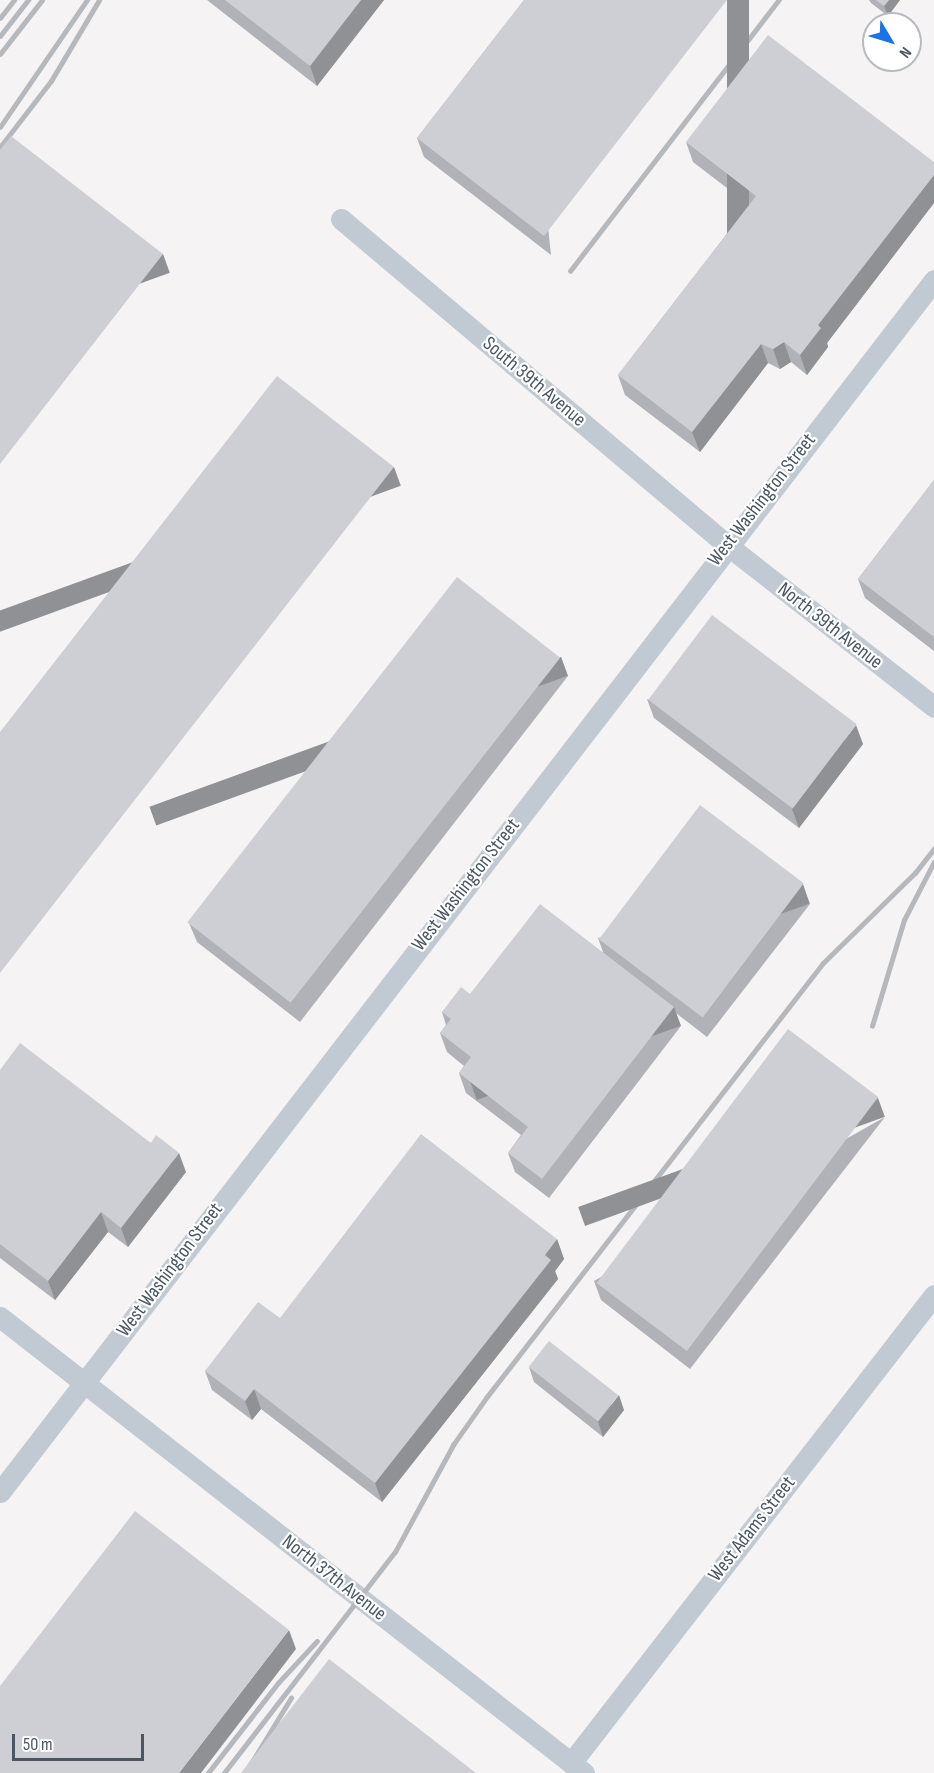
<!DOCTYPE html>
<html>
<head>
<meta charset="utf-8">
<style>
	body { margin:0 }
	#map { position:relative; width:934px; height:1773px; overflow:hidden; background:#f5f3f3; font-family:"Sofia Sans Condensed",sans-serif }
	div>[style] { position:absolute }
	.minor>* { height:21px; margin:-10.5px; padding:0 10.5px; transform-origin:10.5px; border-radius:10.5px; background:#c1cad2 }
	.rail>* { height:4.5px; margin:-2.25px; padding:0 2.25px; transform-origin:2.25px; border-radius:2.25px; background:#b5b8bd }
	.wall>* { inset:0; background:#b0b2b7 }
	.shaded-wall>* { inset:0; background:#909195; transform-origin:0 0 }
	.building>* { inset:0; background:#cdcfd5; transform-origin:0 0 }
	span { translate:-50% -50%; white-space:nowrap; text-align:center; line-height:1.15; -webkit-text-stroke:4.5px #fff; paint-order:stroke }
	.street-label { font-size:20px; color:#4a5661 }
	.north { position:absolute; left:862px; top:12px; width:60px; height:60px; box-sizing:border-box; background:#fff; border:2px solid #b7bbc0; border-radius:50%; rotate:128deg; font-size:16px; font-weight:700; line-height:24px; text-align:center; color:#4a5661 }
	.north::after { content:''; display:block; margin:auto; width:21px; height:27px; background:#1a73e8; clip-path:polygon(50% 0,100% 100%,50% 72%,0 100%) }
	.scale { position:absolute; left:12px; top:1734px; width:132px; height:27px; box-sizing:border-box; border:3px solid #4a5661; border-top:0; padding-left:8px; font-size:18px; line-height:21px; white-space:nowrap; color:#4a5661; -webkit-text-stroke:4px #fff; paint-order:stroke }
</style>
</head>
<body>
<div id="map">
	<div class="minor">
		<div style="left:341px;top:219px;width:505px;rotate:40.18deg"></div>
		<div style="left:727px;top:545px;width:263px;rotate:38deg"></div>
		<div style="left:0;top:1317px;width:741px;rotate:37.98deg"></div>
		<div style="left:0;top:1492px;width:1530px;rotate:-52.38deg"></div>
		<div style="left:571px;top:1763px;width:592px;rotate:-52.2deg"></div>
	</div>
	<div class="rail">
		<div style="left:0;top:18px;width:23px;rotate:-52deg"></div>
		<div style="left:0;top:36px;width:46px;rotate:-52.1deg"></div>
		<div style="left:0;top:54px;width:68px;rotate:-52.1deg"></div>
		<div style="left:0;top:127px;width:154px;rotate:-55.6deg"></div>
		<div style="left:0;top:147px;width:83px;rotate:-52.3deg"></div>
		<div style="left:51px;top:81px;width:94px;rotate:-59.3deg"></div>
		<div style="left:570px;top:271px;width:342px;rotate:-52.4deg"></div>
		<div style="left:872px;top:1026px;width:111px;rotate:-73.2deg"></div>
		<div style="left:904px;top:920px;width:65px;rotate:-62.7deg"></div>
		<div style="left:208px;top:1773px;width:114px;rotate:-52.1deg"></div>
		<div style="left:278px;top:1683px;width:57px;rotate:-47.1deg"></div>
		<div style="left:224px;top:1773px;width:279px;rotate:-52.3deg"></div>
		<div style="left:395px;top:1552px;width:122px;rotate:-61.5deg"></div>
		<div style="left:453px;top:1445px;width:57px;rotate:-54.9deg"></div>
		<div style="left:486px;top:1398px;width:550px;rotate:-52.23deg"></div>
		<div style="left:823px;top:963px;width:129px;rotate:-44.4deg"></div>
		<div style="left:915px;top:873px;width:31px;rotate:-52deg"></div>
		<div style="left:245px;top:1773px;width:88px;rotate:-58.5deg"></div>
	</div>
	<div class="wall">
		<div style="clip-path:polygon(207px 0,384px 0,317px 86px)"></div>
		<div style="clip-path:polygon(524px 0,551px 255px,424px 157px,417px 138px)"></div>
		<div style="clip-path:polygon(869px 0,900px 0,888px 16px,871px 3px)"></div>
		<div style="clip-path:polygon(686px 142px,934px 162px,934px 203px,827px 343px,828px 347px,807px 375px,791px 362px,780px 369px,768px 363px,700px 452px,625px 395px,618px 375px,749px 205px,693px 162px)"></div>
		<div style="clip-path:polygon(934px 480px,934px 651px,865px 598px,858px 579px)"></div>
		<div style="clip-path:polygon(561px 657px,568px 676px,300px 1022px,197px 942px,189px 923px)"></div>
		<div style="clip-path:polygon(647px 699px,863px 744px,799px 828px,654px 718px)"></div>
		<div style="clip-path:polygon(810px 904px,707px 1037px,676px 1013px,681px 1026px,549px 1198px,515px 1172px,508px 1153px,521px 1135px,466px 1093px,459px 1073px,464px 1066px,447px 1052px,440px 1033px,446px 1025px,442px 1012px,470px 994px,603px 952px,598px 938px)"></div>
		<div style="clip-path:polygon(0 1070px,151px 1143px,186px 1172px,128px 1247px,108px 1232px,55px 1300px,0 1258px)"></div>
		<div style="clip-path:polygon(885px 1117px,690px 1369px,601px 1300px,594px 1281px)"></div>
		<div style="clip-path:polygon(557px 1239px,564px 1259px,555px 1271px,558px 1279px,382px 1502px,261px 1409px,252px 1420px,212px 1390px,205px 1371px,280px 1318px)"></div>
		<div style="clip-path:polygon(529px 1367px,624px 1410px,603px 1437px,534px 1382px)"></div>
	</div>
	<div class="shaded-wall">
		<div style="clip-path:polygon(361px 0,384px 0,317px 86px,310px 66px)"></div>
		<div style="left:727px;top:0;width:22px;height:299px"></div>
		<div style="clip-path:polygon(889px 0,900px 0,888px 16px,884px 6px)"></div>
		<div style="clip-path:polygon(934px 175px,934px 203px,827px 343px,828px 347px,807px 375px,800px 355px,818px 325px)"></div>
		<div style="left:163px;top:254px;width:20px;height:266px;rotate:70deg"></div>
		<div style="clip-path:polygon(784px 342px,791px 362px,780px 369px,773px 349px)"></div>
		<div style="clip-path:polygon(761px 344px,768px 363px,700px 452px,692px 432px)"></div>
		<div style="left:394px;top:467px;width:20px;height:641px;rotate:70deg"></div>
		<div style="left:561px;top:657px;width:20px;height:438px;rotate:70deg"></div>
		<div style="clip-path:polygon(856px 725px,863px 744px,799px 828px,792px 809px)"></div>
		<div style="left:803px;top:884px;width:21px;height:168px;rotate:71deg"></div>
		<div style="left:674px;top:1007px;width:20px;height:217px;rotate:70deg"></div>
		<div style="left:878px;top:1098px;width:20px;height:319px;rotate:70deg"></div>
		<div style="clip-path:polygon(179px 1153px,186px 1172px,128px 1247px,121px 1228px)"></div>
		<div style="clip-path:polygon(101px 1212px,108px 1232px,55px 1300px,48px 1281px)"></div>
		<div style="clip-path:polygon(557px 1239px,564px 1259px,555px 1271px,558px 1279px,382px 1502px,375px 1483px)"></div>
		<div style="clip-path:polygon(254px 1389px,261px 1409px,252px 1420px,245px 1401px)"></div>
		<div style="clip-path:polygon(619px 1395px,624px 1410px,603px 1437px,598px 1422px)"></div>
		<div style="clip-path:polygon(289px 1630px,296px 1649px,201px 1773px,179px 1773px)"></div>
	</div>
	<div class="building">
		<div style="clip-path:polygon(225px 0,361px 0,310px 66px)"></div>
		<div style="clip-path:polygon(524px 0,727px 0,544px 236px,417px 138px)"></div>
		<div style="clip-path:polygon(876px 0,889px 0,884px 6px)"></div>
		<div style="clip-path:polygon(768px 35px,934px 162px,934px 175px,818px 325px,821px 328px,800px 355px,784px 342px,773px 349px,761px 344px,692px 432px,618px 375px,756px 196px,686px 142px)"></div>
		<div style="clip-path:polygon(11px 136px,163px 254px,0 464px,0 150px)"></div>
		<div style="clip-path:polygon(277px 376px,394px 467px,0 973px,0 732px)"></div>
		<div style="clip-path:polygon(934px 480px,934px 637px,858px 579px)"></div>
		<div style="left:457px;top:577px;width:131px;height:438px;rotate:38deg"></div>
		<div style="left:712px;top:615px;width:181px;height:106px;rotate:37deg"></div>
		<div style="left:700px;top:805px;width:130px;height:168px;rotate:37deg"></div>
		<div style="clip-path:polygon(540px 904px,674px 1007px,542px 1179px,508px 1153px,528px 1127px,459px 1073px,471px 1057px,440px 1033px,451px 1019px,442px 1012px,461px 987px,470px 994px)"></div>
		<div style="left:788px;top:1029px;width:113px;height:318px;rotate:37deg"></div>
		<div style="clip-path:polygon(20px 1043px,151px 1143px,156px 1135px,179px 1153px,121px 1228px,101px 1212px,48px 1281px,0 1244px,0 1070px)"></div>
		<div style="clip-path:polygon(421px 1134px,557px 1239px,545px 1255px,551px 1260px,375px 1483px,254px 1389px,245px 1401px,205px 1371px,258px 1302px,280px 1318px)"></div>
		<div style="left:549px;top:1341px;width:88px;height:33px;rotate:38deg"></div>
		<div style="clip-path:polygon(135px 1511px,289px 1630px,179px 1773px,0 1773px,0 1686px)"></div>
		<div style="clip-path:polygon(329px 1659px,476px 1773px,241px 1773px)"></div>
	</div>
	<div class="street-label">
		<span style="left:534px;top:382px;rotate:40deg">South 39th Avenue</span>
		<span style="left:762px;top:500px;rotate:-52deg">West Washington Street</span>
		<span style="left:830px;top:626px;rotate:38deg">North 39th Avenue</span>
		<span style="left:466px;top:885px;rotate:-52deg">West Washington Street</span>
		<span style="left:170px;top:1270px;rotate:-53deg">West Washington Street</span>
		<span style="left:752px;top:1529px;rotate:-52deg">West Adams Street</span>
		<span style="left:334px;top:1578px;rotate:38deg">North 37th Avenue</span>
	</div>
	<div class="north">N</div>
	<div class="scale">50 m</div>
</div>
</body>
</html>
